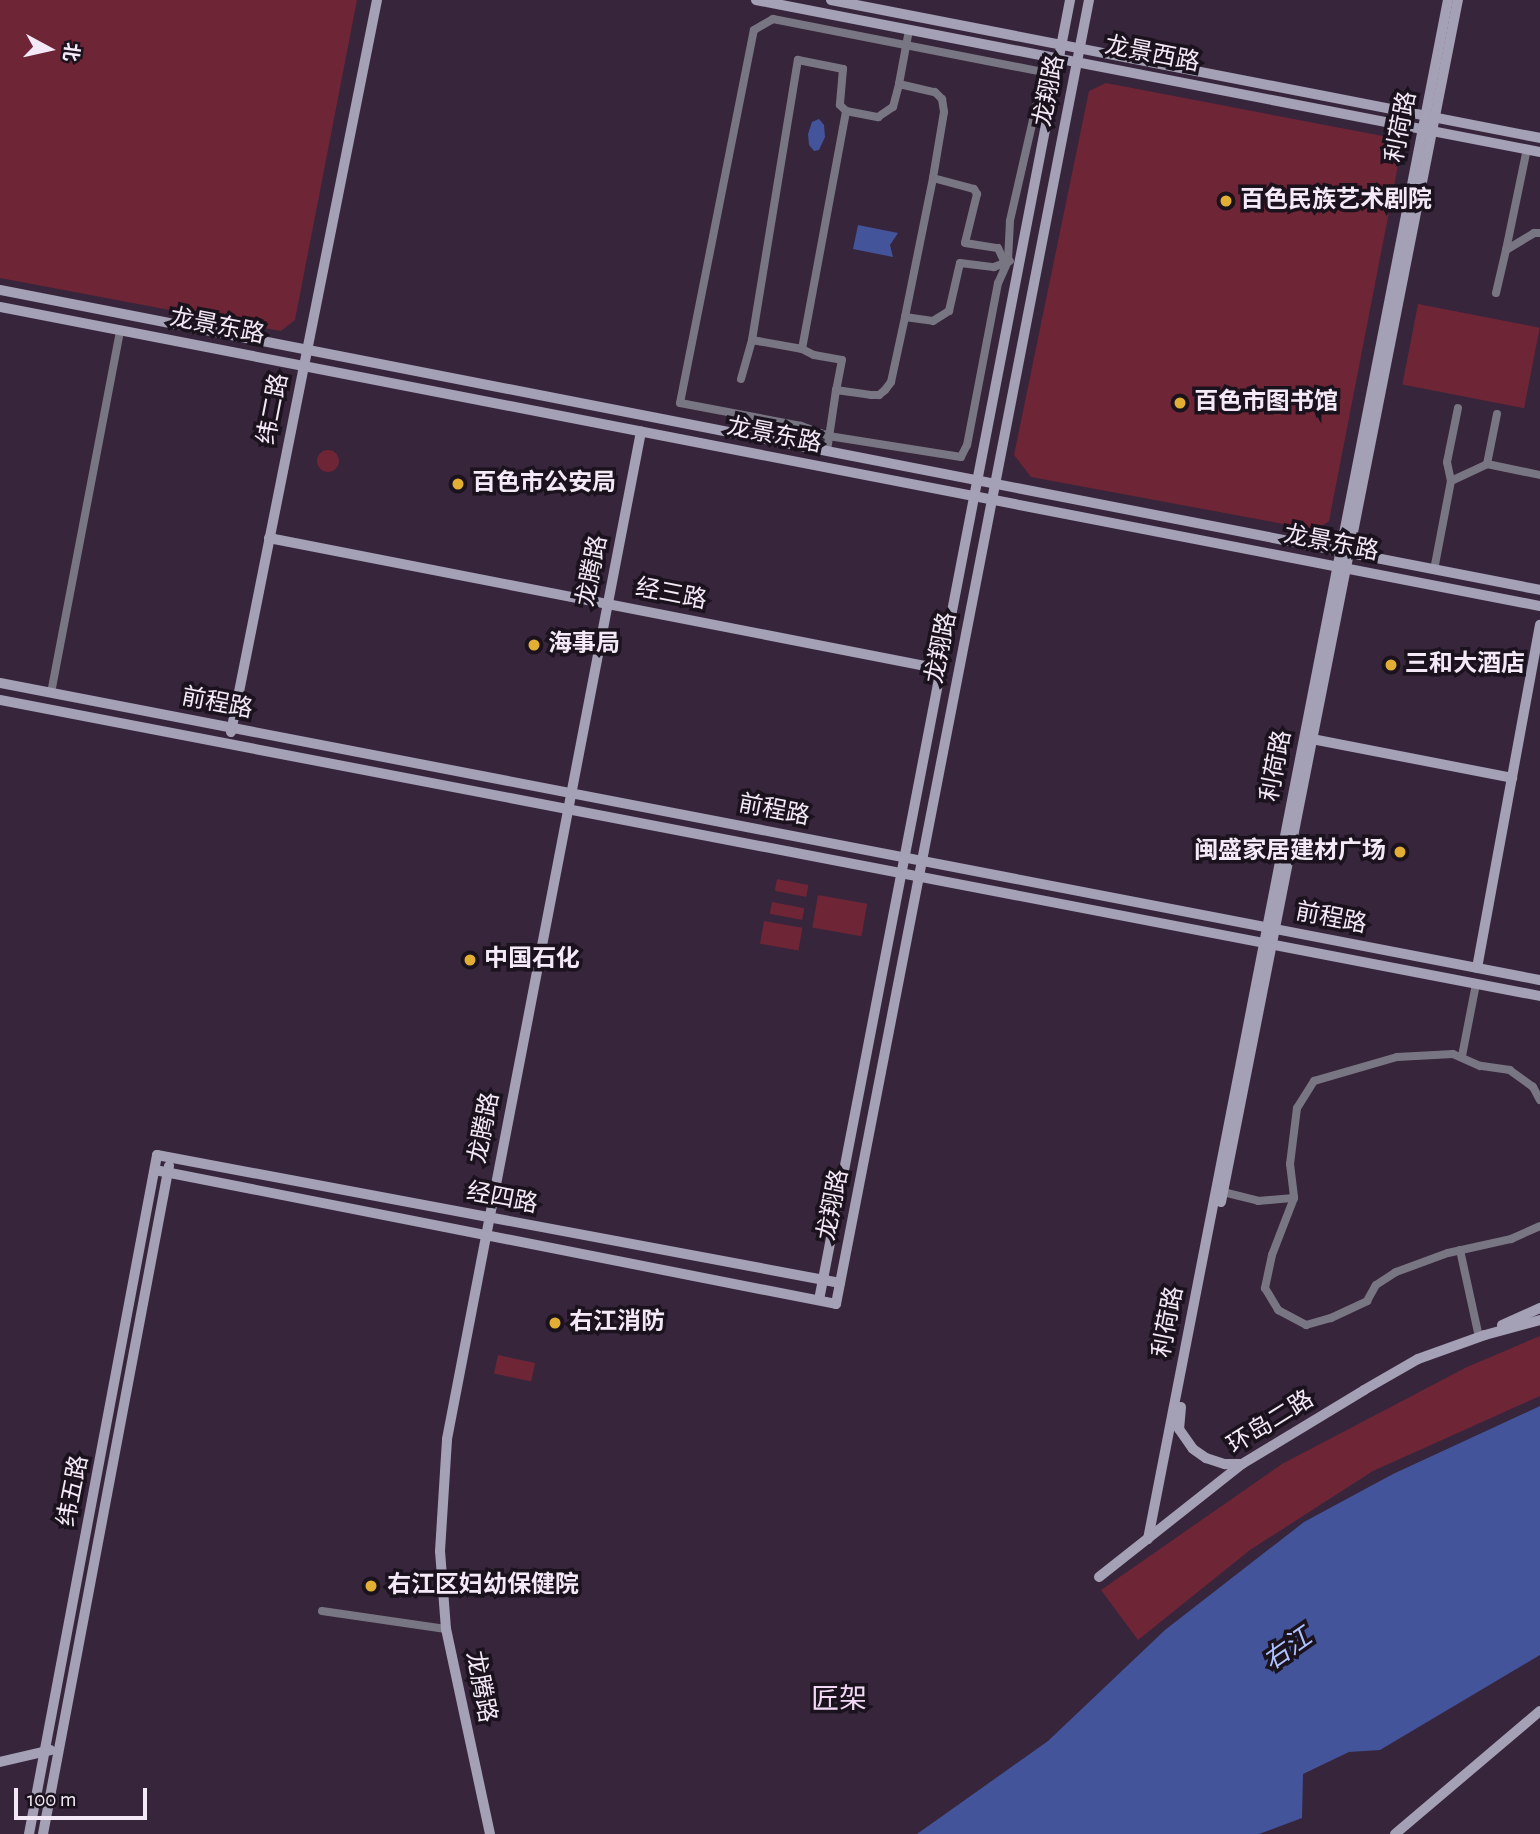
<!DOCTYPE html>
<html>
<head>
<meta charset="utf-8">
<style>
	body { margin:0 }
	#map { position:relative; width:1540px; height:1834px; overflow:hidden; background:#37253b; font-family:"Alegreya Sans","Noto Sans SC",sans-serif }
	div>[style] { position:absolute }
	.green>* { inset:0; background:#6e2536; transform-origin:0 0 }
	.round { border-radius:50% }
	.water>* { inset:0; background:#43549b }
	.street>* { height:8px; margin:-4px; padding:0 4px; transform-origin:4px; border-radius:4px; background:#797683 }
	.secondary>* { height:10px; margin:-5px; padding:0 5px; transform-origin:5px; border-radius:5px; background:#a4a0b5 }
	.dots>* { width:19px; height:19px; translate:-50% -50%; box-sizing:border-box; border:4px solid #1a121c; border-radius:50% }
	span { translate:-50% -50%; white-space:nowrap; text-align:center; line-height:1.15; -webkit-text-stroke:7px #1a121c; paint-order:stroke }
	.street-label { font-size:24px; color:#f4e9f7 }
	.poi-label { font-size:24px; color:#f4e9f7; font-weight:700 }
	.left { translate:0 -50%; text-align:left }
	.right { translate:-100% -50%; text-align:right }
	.water-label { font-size:26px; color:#afc2ff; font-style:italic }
	.quarter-label { font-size:28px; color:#f1d9f5 }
	.north { position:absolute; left:14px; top:14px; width:70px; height:70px; -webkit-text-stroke:5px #1a121c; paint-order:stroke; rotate:98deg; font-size:19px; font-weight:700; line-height:28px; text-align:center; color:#f4e9f7 }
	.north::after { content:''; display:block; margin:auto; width:24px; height:32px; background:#f4e9f7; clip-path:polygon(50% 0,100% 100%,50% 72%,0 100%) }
	.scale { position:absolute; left:14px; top:1788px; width:133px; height:32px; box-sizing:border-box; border:4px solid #f4e9f7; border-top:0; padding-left:9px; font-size:21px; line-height:24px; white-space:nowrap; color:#f4e9f7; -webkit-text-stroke:5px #1a121c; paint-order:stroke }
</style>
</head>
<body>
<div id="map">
	<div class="green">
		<div style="clip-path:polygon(0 0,357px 0,295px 320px,281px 331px,0 278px)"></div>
		<div style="clip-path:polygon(1106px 83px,1388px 137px,1401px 150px,1329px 521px,1316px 530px,1031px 477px,1014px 455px,1089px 91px)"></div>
		<div style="left:1418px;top:304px;width:124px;height:82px;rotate:11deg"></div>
		<div class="round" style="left:317px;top:450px;width:22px;height:22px"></div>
		<div style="left:777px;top:879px;width:32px;height:12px;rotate:11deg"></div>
		<div style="left:818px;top:895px;width:50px;height:33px;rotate:10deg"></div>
		<div style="left:772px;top:902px;width:33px;height:12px;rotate:11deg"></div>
		<div style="left:764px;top:921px;width:39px;height:23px;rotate:10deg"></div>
		<div style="clip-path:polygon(1540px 1336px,1540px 1396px,1373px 1471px,1250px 1550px,1138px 1640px,1101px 1590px,1282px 1464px,1467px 1367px)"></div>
		<div style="left:498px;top:1355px;width:38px;height:19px;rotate:12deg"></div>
	</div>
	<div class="water">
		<div style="clip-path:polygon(819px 119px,824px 125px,825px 137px,819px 150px,814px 151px,809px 145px,808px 134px,812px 122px)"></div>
		<div style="clip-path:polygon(858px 225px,898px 233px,890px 245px,893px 257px,853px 249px)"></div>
		<div style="clip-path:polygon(1540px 1406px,1540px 1655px,1380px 1750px,1349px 1752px,1303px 1774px,1302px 1818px,1259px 1834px,917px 1834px,1048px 1741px,1165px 1630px,1304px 1522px,1393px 1474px)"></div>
	</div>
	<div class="street">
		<div style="left:773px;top:19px;width:276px;rotate:11.1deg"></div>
		<div style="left:1044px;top:72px;width:153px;rotate:102.9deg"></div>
		<div style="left:1010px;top:221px;width:40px;rotate:92.9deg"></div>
		<div style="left:1008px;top:261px;width:24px;rotate:114deg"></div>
		<div style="left:998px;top:283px;width:165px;rotate:100.8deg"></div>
		<div style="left:967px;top:445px;width:13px;rotate:117deg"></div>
		<div style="left:961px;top:457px;width:134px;rotate:-171deg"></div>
		<div style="left:829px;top:436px;width:30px;rotate:-160deg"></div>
		<div style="left:801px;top:426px;width:123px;rotate:-169.2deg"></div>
		<div style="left:680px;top:403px;width:380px;rotate:-78.8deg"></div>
		<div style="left:754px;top:30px;width:22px;rotate:-30deg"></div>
		<div style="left:909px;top:30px;width:55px;rotate:100.5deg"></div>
		<div style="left:899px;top:84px;width:37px;rotate:13deg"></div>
		<div style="left:935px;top:92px;width:10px;rotate:45deg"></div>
		<div style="left:942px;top:99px;width:13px;rotate:81deg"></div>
		<div style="left:944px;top:112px;width:67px;rotate:99.5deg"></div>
		<div style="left:933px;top:178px;width:42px;rotate:15deg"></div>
		<div style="left:974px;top:189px;width:6px;rotate:59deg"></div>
		<div style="left:977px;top:194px;width:50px;rotate:103.8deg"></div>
		<div style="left:965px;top:243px;width:33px;rotate:9deg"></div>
		<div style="left:998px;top:248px;width:14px;rotate:65deg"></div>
		<div style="left:1506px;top:250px;width:103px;rotate:-78.3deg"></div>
		<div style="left:1496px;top:293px;width:44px;rotate:-76.9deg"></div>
		<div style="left:1506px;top:250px;width:33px;rotate:-31deg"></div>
		<div style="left:1534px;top:233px;width:6px"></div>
		<div style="left:905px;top:317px;width:142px;rotate:-78.6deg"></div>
		<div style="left:752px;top:340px;width:51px;rotate:10.2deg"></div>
		<div style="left:802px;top:349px;width:242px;rotate:-79.5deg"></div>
		<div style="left:846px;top:111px;width:33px;rotate:11deg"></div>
		<div style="left:878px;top:117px;width:18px;rotate:-34deg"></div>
		<div style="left:893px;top:107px;width:24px;rotate:-75deg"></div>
		<div style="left:802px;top:349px;width:13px;rotate:27deg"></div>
		<div style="left:814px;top:355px;width:28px;rotate:10deg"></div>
		<div style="left:842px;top:360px;width:31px;rotate:101deg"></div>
		<div style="left:741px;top:379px;width:41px;rotate:-74.2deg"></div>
		<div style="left:752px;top:340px;width:284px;rotate:-80.7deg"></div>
		<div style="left:798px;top:60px;width:46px;rotate:11.3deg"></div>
		<div style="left:843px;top:69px;width:36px;rotate:95deg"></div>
		<div style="left:840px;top:105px;width:8px;rotate:45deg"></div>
		<div style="left:827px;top:451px;width:62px;rotate:-81.6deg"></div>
		<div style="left:836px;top:390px;width:35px;rotate:8deg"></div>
		<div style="left:871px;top:395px;width:8px"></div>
		<div style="left:879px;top:395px;width:8px;rotate:-40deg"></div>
		<div style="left:885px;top:390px;width:10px;rotate:-53deg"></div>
		<div style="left:891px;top:382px;width:66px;rotate:-77.8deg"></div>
		<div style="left:905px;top:317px;width:28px;rotate:8deg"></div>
		<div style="left:933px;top:321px;width:19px;rotate:-32deg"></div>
		<div style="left:949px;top:311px;width:49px;rotate:-77.1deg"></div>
		<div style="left:960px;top:263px;width:34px;rotate:7deg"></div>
		<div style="left:994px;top:267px;width:17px;rotate:-21deg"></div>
		<div style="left:1487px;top:464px;width:51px;rotate:-78.7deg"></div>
		<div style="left:1451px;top:481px;width:19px;rotate:-102deg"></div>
		<div style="left:1447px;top:462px;width:55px;rotate:-78.5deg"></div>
		<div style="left:1434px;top:570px;width:91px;rotate:-79.2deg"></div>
		<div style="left:1451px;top:481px;width:40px;rotate:-25deg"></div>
		<div style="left:1487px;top:464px;width:54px;rotate:11.7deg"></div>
		<div style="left:51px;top:693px;width:369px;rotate:-79.2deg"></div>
		<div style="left:1462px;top:1056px;width:73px;rotate:-79deg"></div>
		<div style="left:1540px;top:1100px;width:15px;rotate:-118deg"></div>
		<div style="left:1533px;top:1087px;width:29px;rotate:-144deg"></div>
		<div style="left:1510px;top:1070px;width:30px;rotate:-172deg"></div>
		<div style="left:1480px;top:1066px;width:30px;rotate:-156deg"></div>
		<div style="left:1453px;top:1054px;width:56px;rotate:176.9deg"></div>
		<div style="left:1397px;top:1057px;width:86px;rotate:163.9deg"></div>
		<div style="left:1314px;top:1081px;width:32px;rotate:122deg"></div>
		<div style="left:1297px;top:1108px;width:56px;rotate:97.1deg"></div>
		<div style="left:1290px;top:1164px;width:34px;rotate:83deg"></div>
		<div style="left:1294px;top:1198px;width:61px;rotate:111.1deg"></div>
		<div style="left:1272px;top:1255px;width:34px;rotate:102deg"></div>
		<div style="left:1265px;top:1288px;width:26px;rotate:59deg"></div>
		<div style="left:1278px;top:1310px;width:32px;rotate:28deg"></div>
		<div style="left:1306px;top:1325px;width:26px;rotate:-16deg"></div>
		<div style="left:1331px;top:1318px;width:40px;rotate:-25deg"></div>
		<div style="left:1367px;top:1301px;width:18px;rotate:-61deg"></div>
		<div style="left:1376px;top:1285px;width:24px;rotate:-33deg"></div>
		<div style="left:1396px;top:1272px;width:55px;rotate:-20.1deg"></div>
		<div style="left:1448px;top:1253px;width:65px;rotate:-12.5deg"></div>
		<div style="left:1511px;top:1239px;width:32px;rotate:-24deg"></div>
		<div style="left:1223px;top:1192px;width:36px;rotate:14deg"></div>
		<div style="left:1258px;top:1201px;width:36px;rotate:-5deg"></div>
		<div style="left:1460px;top:1250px;width:89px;rotate:77.7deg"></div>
		<div style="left:322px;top:1611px;width:125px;rotate:8.3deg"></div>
	</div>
	<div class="secondary">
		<div style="left:756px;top:0;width:799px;rotate:10.97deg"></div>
		<div style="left:831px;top:0;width:722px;rotate:11.01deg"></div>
		<div style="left:0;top:290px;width:1569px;rotate:11.02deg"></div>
		<div style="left:0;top:307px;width:1569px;rotate:10.99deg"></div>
		<div style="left:269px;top:538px;width:685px;rotate:11.03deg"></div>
		<div style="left:0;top:683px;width:1568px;rotate:10.92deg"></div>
		<div style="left:0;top:700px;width:1568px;rotate:10.88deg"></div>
		<div style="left:231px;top:732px;width:746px;rotate:-78.72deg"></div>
		<div style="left:1312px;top:739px;width:204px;rotate:11deg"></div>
		<div style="left:1477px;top:968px;width:349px;rotate:-79.6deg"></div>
		<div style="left:155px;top:1170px;width:694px;rotate:11.13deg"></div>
		<div style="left:836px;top:1304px;width:1328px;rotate:-79.02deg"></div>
		<div style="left:1221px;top:1202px;width:1225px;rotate:-78.85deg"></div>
		<div style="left:819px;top:1300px;width:1324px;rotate:-79.07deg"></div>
		<div style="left:1502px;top:1325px;width:42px;rotate:-24.1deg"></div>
		<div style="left:1181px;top:1407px;width:22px;rotate:95deg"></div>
		<div style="left:1179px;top:1429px;width:24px;rotate:55deg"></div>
		<div style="left:1193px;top:1449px;width:16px;rotate:35deg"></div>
		<div style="left:1206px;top:1458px;width:20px;rotate:18deg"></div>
		<div style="left:1225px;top:1464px;width:17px"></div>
		<div style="left:1148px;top:1539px;width:1568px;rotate:-78.97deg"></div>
		<div style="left:1099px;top:1577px;width:182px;rotate:-38.3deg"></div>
		<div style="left:1242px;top:1464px;width:143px;rotate:-31.2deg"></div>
		<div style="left:1364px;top:1390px;width:62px;rotate:-29.9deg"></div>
		<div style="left:1418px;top:1359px;width:71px;rotate:-19.7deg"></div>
		<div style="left:1485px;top:1335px;width:57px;rotate:-15.3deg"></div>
		<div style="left:0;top:1762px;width:52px;rotate:-13.2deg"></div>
		<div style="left:29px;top:1834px;width:691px;rotate:-79.32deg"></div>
		<div style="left:157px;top:1155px;width:695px;rotate:10.61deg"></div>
		<div style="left:43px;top:1834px;width:680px;rotate:-79.32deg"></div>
		<div style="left:490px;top:1834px;width:210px;rotate:-102.1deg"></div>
		<div style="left:446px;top:1629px;width:78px;rotate:-94.4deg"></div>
		<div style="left:440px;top:1551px;width:112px;rotate:-86.4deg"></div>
		<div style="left:447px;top:1439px;width:1026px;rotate:-79.1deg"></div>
		<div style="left:1395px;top:1834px;width:190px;rotate:-40.3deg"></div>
	</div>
	<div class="dots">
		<div style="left:1226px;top:201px;background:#e3ae34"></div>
		<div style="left:1180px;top:403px;background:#e3ae34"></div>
		<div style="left:458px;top:484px;background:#e3ae34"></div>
		<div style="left:534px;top:645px;background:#e3ae34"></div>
		<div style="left:1391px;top:665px;background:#e3ae34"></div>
		<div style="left:1400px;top:852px;background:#e3ae34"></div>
		<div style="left:470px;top:960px;background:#e3ae34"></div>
		<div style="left:555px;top:1323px;background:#e3ae34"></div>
		<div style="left:371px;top:1586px;background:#e3ae34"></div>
	</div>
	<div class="street-label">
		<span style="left:1152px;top:55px;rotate:11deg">龙景西路</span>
		<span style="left:1050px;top:91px;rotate:-79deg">龙翔路</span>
		<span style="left:1402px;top:127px;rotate:-79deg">利荷路</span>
		<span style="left:217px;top:327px;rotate:11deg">龙景东路</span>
		<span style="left:274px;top:409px;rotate:-79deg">纬二路</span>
		<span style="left:774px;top:436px;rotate:11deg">龙景东路</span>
		<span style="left:1331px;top:544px;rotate:11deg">龙景东路</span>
		<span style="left:593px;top:571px;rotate:-79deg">龙腾路</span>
		<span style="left:671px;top:595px;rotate:11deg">经三路</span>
		<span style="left:942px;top:648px;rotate:-79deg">龙翔路</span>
		<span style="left:217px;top:704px;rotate:11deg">前程路</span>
		<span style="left:1277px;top:766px;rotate:-79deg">利荷路</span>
		<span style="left:774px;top:811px;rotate:11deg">前程路</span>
		<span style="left:1331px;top:919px;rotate:11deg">前程路</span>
		<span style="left:485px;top:1128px;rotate:-79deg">龙腾路</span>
		<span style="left:502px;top:1199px;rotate:11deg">经四路</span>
		<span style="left:834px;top:1205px;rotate:-79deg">龙翔路</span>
		<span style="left:1169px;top:1322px;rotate:-79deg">利荷路</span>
		<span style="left:1271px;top:1423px;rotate:-32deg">环岛二路</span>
		<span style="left:74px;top:1491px;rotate:-79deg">纬五路</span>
		<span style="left:480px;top:1687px;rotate:79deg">龙腾路</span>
	</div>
	<div class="poi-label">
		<span class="left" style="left:1240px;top:201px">百色民族艺术剧院</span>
		<span class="left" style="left:1194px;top:403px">百色市图书馆</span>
		<span class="left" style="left:472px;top:484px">百色市公安局</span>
		<span class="left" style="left:548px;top:645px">海事局</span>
		<span class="left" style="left:1405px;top:665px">三和大酒店</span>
		<span class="right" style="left:1386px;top:852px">闽盛家居建材广场</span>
		<span class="left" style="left:484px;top:960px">中国石化</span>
		<span class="left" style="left:569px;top:1323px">右江消防</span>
		<span class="left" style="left:387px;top:1586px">右江区妇幼保健院</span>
	</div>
	<div class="water-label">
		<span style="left:1288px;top:1650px;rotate:-35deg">右江</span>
	</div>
	<div class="quarter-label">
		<span style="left:839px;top:1700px">匠架</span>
	</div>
	<div class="north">北</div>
	<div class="scale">100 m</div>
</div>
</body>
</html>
